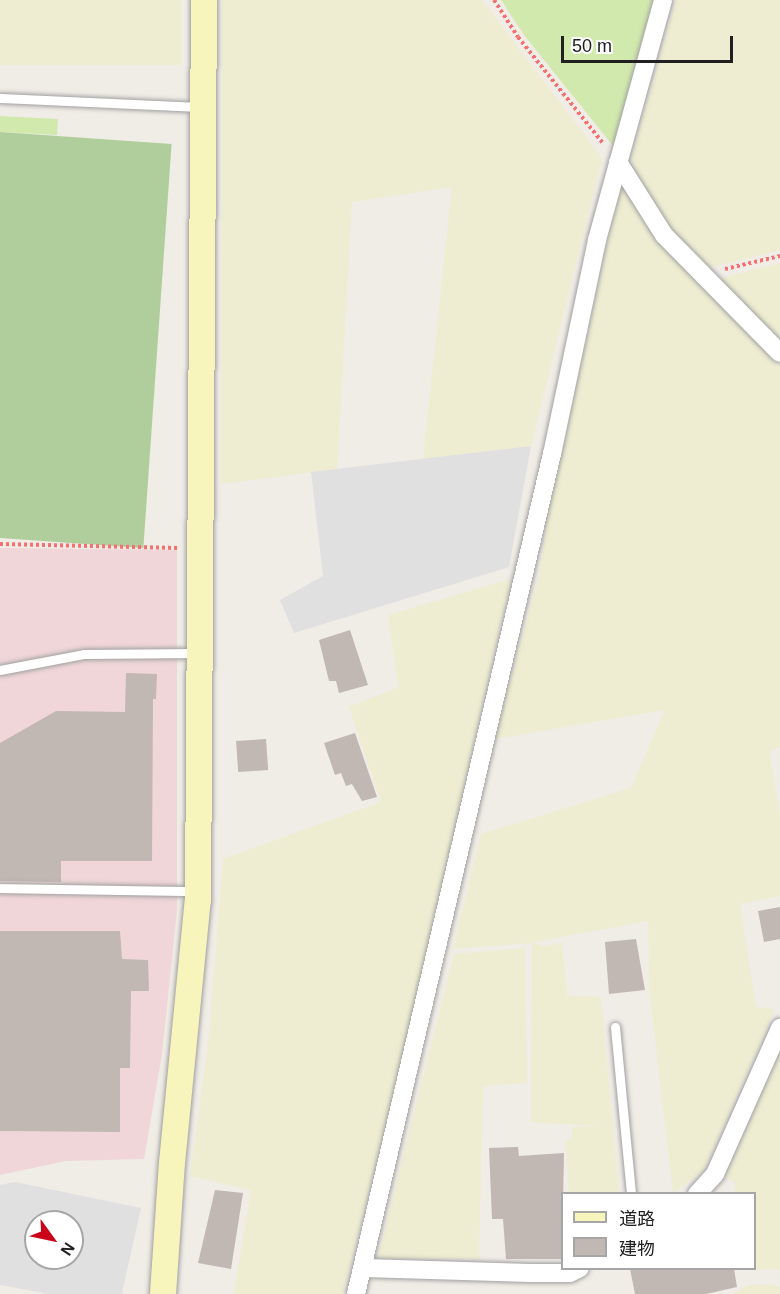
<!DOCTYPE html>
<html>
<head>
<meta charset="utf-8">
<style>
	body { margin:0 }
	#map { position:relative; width:780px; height:1294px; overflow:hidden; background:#f0ece6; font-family:Helvetica,"Noto Sans JP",sans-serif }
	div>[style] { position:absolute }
	.commercial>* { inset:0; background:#f0d6d8 }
	.farmland>* { inset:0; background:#eeedd2; transform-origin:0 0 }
	.grass>* { inset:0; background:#d1e9ad; transform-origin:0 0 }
	.forest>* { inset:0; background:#b0ce9c; transform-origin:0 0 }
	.parking>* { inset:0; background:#e0e0e0 }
	.building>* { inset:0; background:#c1b7b3; transform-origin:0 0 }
	.path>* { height:4px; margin-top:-2px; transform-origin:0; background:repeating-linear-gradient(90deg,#f77071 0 3px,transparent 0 6px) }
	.roads { filter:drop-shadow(0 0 2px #a1a1a1) drop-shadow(0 0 2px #a1a1a1) }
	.lane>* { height:9px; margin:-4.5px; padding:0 4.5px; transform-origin:4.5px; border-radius:4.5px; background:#fff }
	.street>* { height:18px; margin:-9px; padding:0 9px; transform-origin:9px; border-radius:9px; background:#fff }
	.secondary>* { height:26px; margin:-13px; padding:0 13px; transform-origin:13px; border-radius:13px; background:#f8f5bc }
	span { translate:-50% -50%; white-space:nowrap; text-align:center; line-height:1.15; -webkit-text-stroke:6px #fff; paint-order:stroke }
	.legend { position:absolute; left:561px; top:1192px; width:195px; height:78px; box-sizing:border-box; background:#fff; border:2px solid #a6a6a6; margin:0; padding:8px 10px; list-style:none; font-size:18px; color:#202020 }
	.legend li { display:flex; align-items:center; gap:12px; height:30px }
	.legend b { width:30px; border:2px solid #a6a6a6 }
	.north { position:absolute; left:24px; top:1210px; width:60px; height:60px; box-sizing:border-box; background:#fff; border:2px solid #a6a6a6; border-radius:50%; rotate:123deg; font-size:16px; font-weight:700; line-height:24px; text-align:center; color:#202020 }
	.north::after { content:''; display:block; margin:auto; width:21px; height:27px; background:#cb041a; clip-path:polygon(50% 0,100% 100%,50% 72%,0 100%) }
	.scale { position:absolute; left:561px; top:36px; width:172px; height:27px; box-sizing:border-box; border:3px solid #202020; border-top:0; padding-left:8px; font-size:18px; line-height:21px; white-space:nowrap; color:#202020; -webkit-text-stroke:4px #fff; paint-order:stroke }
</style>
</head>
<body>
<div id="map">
	<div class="commercial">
		<div style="clip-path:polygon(0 548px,177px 550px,177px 910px,162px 1054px,144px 1159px,66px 1161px,0 1175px)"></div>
	</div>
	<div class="farmland">
		<div style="left:0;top:0;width:181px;height:65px"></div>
		<div style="clip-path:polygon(222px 0,482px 0,602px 158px,531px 446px,423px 459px,452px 187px,352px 202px,337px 469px,221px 484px)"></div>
		<div style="clip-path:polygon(676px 0,780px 0,780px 250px,704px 269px,671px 231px,639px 179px,631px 158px)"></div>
		<div style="clip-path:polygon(620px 185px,625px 185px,780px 366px,780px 747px,769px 751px,780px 817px,780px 896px,740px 904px,756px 1007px,775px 1009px,703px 1172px,673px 1193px,650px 996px,648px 921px,534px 942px,544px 947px,562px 943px,567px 996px,601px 997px,619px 1193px,569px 1193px,565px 1140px,572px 1140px,572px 1127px,602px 1126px,531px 1122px,532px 943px,453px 949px,481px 834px,631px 788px,665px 710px,494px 739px,540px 573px,548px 513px)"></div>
		<div style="clip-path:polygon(780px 263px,780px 344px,724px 289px,721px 278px)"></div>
		<div style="clip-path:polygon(511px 579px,398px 1082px,343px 1294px,234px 1294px,251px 1190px,190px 1176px,209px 1036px,223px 859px,381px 802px,349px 707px,399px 687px,388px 615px)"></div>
		<div style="clip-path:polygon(525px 948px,527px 1083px,483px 1086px,479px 1259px,378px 1258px,454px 954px)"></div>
		<div style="clip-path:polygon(780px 1052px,780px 1269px,748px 1269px,754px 1268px,754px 1194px,734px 1193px,736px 1184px,726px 1177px)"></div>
		<div style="clip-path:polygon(768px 1284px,780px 1287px,780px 1294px,732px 1294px,749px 1285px)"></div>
	</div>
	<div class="grass">
		<div style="clip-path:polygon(501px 0,656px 0,614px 147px,524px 35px)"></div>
		<div style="left:0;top:116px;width:58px;height:16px;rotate:3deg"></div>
	</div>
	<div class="forest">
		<div style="left:0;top:132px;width:172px;height:405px;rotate:4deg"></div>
	</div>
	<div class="parking">
		<div style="clip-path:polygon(531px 446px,509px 567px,294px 633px,280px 600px,323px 576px,311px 472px)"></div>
		<div style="clip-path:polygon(evenodd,15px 1182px,141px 1208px,122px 1293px,126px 1294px,49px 1294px,0 1285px,0 1185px,15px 1182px,36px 1222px,72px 1222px,72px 1258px,36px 1258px,36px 1222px)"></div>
	</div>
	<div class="building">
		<div style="clip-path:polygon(350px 630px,368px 685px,339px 693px,336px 681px,329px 681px,319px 640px)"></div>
		<div style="clip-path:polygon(126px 673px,157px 674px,156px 699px,153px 699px,152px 861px,61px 861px,61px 882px,0 881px,0 743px,56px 711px,125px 712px)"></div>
		<div style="clip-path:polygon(355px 733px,377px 797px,362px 801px,352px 784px,346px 786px,341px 773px,335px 775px,324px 743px)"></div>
		<div style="left:266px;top:739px;width:31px;height:30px;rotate:86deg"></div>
		<div style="clip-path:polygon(780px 907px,780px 939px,764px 942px,758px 911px)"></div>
		<div style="clip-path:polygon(0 931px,120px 931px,122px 959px,148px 960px,149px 991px,131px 991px,130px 1068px,120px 1068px,120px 1132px,0 1131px)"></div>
		<div style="clip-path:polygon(636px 939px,645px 990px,609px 994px,605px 942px)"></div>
		<div style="clip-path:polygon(518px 1147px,519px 1156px,564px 1153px,562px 1259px,506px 1259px,503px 1219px,492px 1219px,489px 1148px)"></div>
		<div style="clip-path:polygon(215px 1190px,243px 1193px,231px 1269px,198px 1263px)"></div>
		<div style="clip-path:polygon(630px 1269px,734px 1269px,737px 1287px,706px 1294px,635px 1294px)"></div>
	</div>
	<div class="path">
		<div style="left:494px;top:0;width:44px;rotate:57deg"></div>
		<div style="left:518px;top:37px;width:136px;rotate:51.3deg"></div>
		<div style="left:725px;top:269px;width:57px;rotate:-13.3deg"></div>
		<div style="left:0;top:544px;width:179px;rotate:1.3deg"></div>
	</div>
	<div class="roads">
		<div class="lane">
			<div style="left:0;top:98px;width:201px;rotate:2.6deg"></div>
			<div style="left:0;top:670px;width:86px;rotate:-10.8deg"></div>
			<div style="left:84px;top:654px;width:113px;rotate:-0.5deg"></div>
			<div style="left:0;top:888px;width:195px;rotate:0.9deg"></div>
			<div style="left:615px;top:1027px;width:168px;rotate:84.5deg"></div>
		</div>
		<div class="street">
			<div style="left:618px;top:162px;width:86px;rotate:57.8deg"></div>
			<div style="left:664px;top:235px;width:165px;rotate:45.5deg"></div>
			<div style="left:697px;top:1194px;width:27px;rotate:-48deg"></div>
			<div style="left:715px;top:1174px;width:160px;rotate:-66deg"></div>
			<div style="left:364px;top:1268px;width:166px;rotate:1.7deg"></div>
			<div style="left:530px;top:1273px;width:40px"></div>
			<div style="left:570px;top:1273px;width:11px;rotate:-27deg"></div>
			<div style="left:356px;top:1294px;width:863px;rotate:-76.87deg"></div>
			<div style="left:552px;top:454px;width:219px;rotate:-78.1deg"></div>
			<div style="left:597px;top:240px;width:249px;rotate:-74.6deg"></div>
		</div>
		<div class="secondary">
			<div style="left:163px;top:1294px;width:131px;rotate:-86.1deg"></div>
			<div style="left:172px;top:1163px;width:264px;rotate:-84.4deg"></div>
			<div style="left:198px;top:900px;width:900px;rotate:-89.62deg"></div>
		</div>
	</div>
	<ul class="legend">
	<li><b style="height:8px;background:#f8f5bc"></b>道路</li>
	<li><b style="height:16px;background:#c1b7b3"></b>建物</li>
	</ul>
	<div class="north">N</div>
	<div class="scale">50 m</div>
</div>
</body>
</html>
